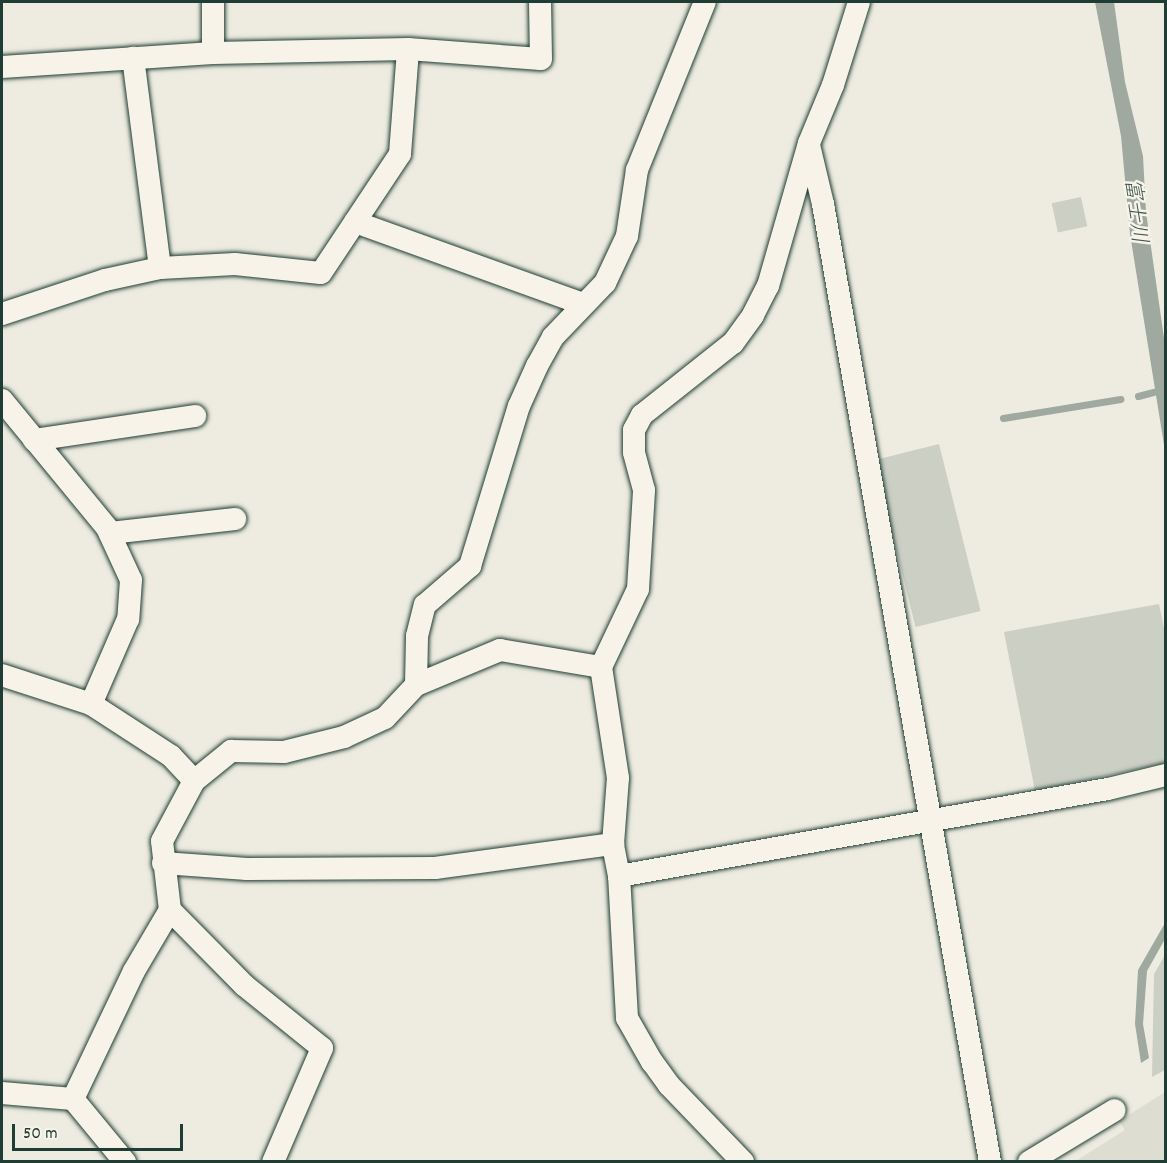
<!DOCTYPE html>
<html>
<head>
<meta charset="utf-8">
<style>
	body { margin:0 }
	#map { position:relative; width:1167px; height:1163px; overflow:hidden; background:#eeece1; font-family:Dekko,"Klee One",sans-serif }
	div>[style] { position:absolute }
	.built>* { inset:0; background:#ddddd2 }
	.green>* { inset:0; background:#cccfc4; transform-origin:0 0 }
	.water>* { inset:0; background:#9fa99f }
	.stream>* { height:7px; margin:-3.5px; padding:0 3.5px; transform-origin:3.5px; border-radius:3.5px; background:#9fa99f }
	.roads { filter:drop-shadow(0 0 2px #1f3d34) drop-shadow(0 0 2px #1f3d34) }
	.minor>* { height:22px; margin:-11px; padding:0 11px; transform-origin:11px; border-radius:11px; background:#f7f3e8 }
	span { translate:-50% -50%; white-space:nowrap; text-align:center; line-height:1.15; -webkit-text-stroke:5px #f7f3e8; paint-order:stroke }
	.water-label { font-size:22px; color:#3f584f; font-style:italic }
	.frame { position:absolute; inset:0; border:3px solid #1f3d34; pointer-events:none }
	.scale { position:absolute; left:12px; top:1124px; width:171px; height:27px; box-sizing:border-box; border:3px solid #1f3d34; border-top:0; padding-left:8px; font-size:18px; line-height:21px; white-space:nowrap; color:#1f3d34; -webkit-text-stroke:4px #f7f3e8; paint-order:stroke }
</style>
</head>
<body>
<div id="map">
	<div class="built">
		<div style="clip-path:polygon(1165px 1092px,1165px 1161px,1074px 1162px,1125px 1130px,1119px 1121px)"></div>
	</div>
	<div class="green">
		<div style="left:1081px;top:197px;width:30px;height:30px;rotate:78deg"></div>
		<div style="left:939px;top:444px;width:172px;height:67px;rotate:76deg"></div>
		<div style="clip-path:polygon(1159px 604px,1166px 638px,1165px 763px,1035px 791px,1004px 632px)"></div>
		<div style="clip-path:polygon(1165px 955px,1165px 1070px,1152px 1077px,1154px 974px)"></div>
	</div>
	<div class="water">
		<div style="clip-path:polygon(1095px 2px,1114px 2px,1125px 82px,1143px 156px,1146px 212px,1165px 345px,1165px 451px,1130px 234px,1121px 136px)"></div>
		<div style="clip-path:polygon(1165px 923px,1165px 939px,1147px 971px,1143px 1024px,1149px 1058px,1141px 1063px,1135px 1024px,1138px 970px)"></div>
	</div>
	<div class="stream">
		<div style="left:1138px;top:396px;width:24px;rotate:-15deg"></div>
		<div style="left:1003px;top:418px;width:119px;rotate:-9.2deg"></div>
	</div>
	<div class="roads">
		<div class="minor">
			<div style="left:213px;top:2px;width:51px;rotate:90deg"></div>
			<div style="left:2px;top:67px;width:211px;rotate:-3.8deg"></div>
			<div style="left:213px;top:53px;width:195px;rotate:-1.2deg"></div>
			<div style="left:408px;top:49px;width:133px;rotate:4.3deg"></div>
			<div style="left:541px;top:59px;width:57px;rotate:-91deg"></div>
			<div style="left:809px;top:145px;width:61px;rotate:76.7deg"></div>
			<div style="left:823px;top:204px;width:972px;rotate:80.11deg"></div>
			<div style="left:355px;top:222px;width:242px;rotate:19.8deg"></div>
			<div style="left:160px;top:268px;width:75px;rotate:-3.1deg"></div>
			<div style="left:235px;top:264px;width:86px;rotate:6deg"></div>
			<div style="left:321px;top:273px;width:143px;rotate:-56.4deg"></div>
			<div style="left:400px;top:154px;width:105px;rotate:-85.6deg"></div>
			<div style="left:2px;top:314px;width:108px;rotate:-18.3deg"></div>
			<div style="left:105px;top:280px;width:56px;rotate:-12.3deg"></div>
			<div style="left:160px;top:268px;width:212px;rotate:-97.3deg"></div>
			<div style="left:2px;top:400px;width:166px;rotate:50.6deg"></div>
			<div style="left:107px;top:528px;width:57px;rotate:65.2deg"></div>
			<div style="left:131px;top:580px;width:39px;rotate:94deg"></div>
			<div style="left:128px;top:619px;width:93px;rotate:113.5deg"></div>
			<div style="left:91px;top:704px;width:94px;rotate:-162deg"></div>
			<div style="left:34px;top:440px;width:163px;rotate:-8.5deg"></div>
			<div style="left:110px;top:533px;width:126px;rotate:-6.4deg"></div>
			<div style="left:416px;top:685px;width:91px;rotate:-22.6deg"></div>
			<div style="left:500px;top:650px;width:102px;rotate:9.6deg"></div>
			<div style="left:91px;top:704px;width:95px;rotate:33deg"></div>
			<div style="left:171px;top:756px;width:34px;rotate:47deg"></div>
			<div style="left:163px;top:863px;width:84px;rotate:4.1deg"></div>
			<div style="left:247px;top:869px;width:188px;rotate:-0.3deg"></div>
			<div style="left:435px;top:868px;width:180px;rotate:-7.7deg"></div>
			<div style="left:619px;top:876px;width:497px;rotate:-10.1deg"></div>
			<div style="left:1108px;top:789px;width:60px;rotate:-13.6deg"></div>
			<div style="left:2px;top:1093px;width:71px;rotate:4.8deg"></div>
			<div style="left:73px;top:1099px;width:82px;rotate:50.5deg"></div>
			<div style="left:73px;top:1099px;width:142px;rotate:-64.5deg"></div>
			<div style="left:134px;top:971px;width:71px;rotate:-59.5deg"></div>
			<div style="left:273px;top:1162px;width:124px;rotate:-66.7deg"></div>
			<div style="left:322px;top:1048px;width:100px;rotate:-141.1deg"></div>
			<div style="left:244px;top:985px;width:105px;rotate:-134.6deg"></div>
			<div style="left:170px;top:910px;width:69px;rotate:-96.6deg"></div>
			<div style="left:162px;top:841px;width:68px;rotate:-61.9deg"></div>
			<div style="left:194px;top:781px;width:48px;rotate:-39deg"></div>
			<div style="left:231px;top:751px;width:53px;rotate:1.1deg"></div>
			<div style="left:284px;top:752px;width:62px;rotate:-14deg"></div>
			<div style="left:344px;top:737px;width:45px;rotate:-24.9deg"></div>
			<div style="left:385px;top:718px;width:45px;rotate:-46.8deg"></div>
			<div style="left:416px;top:685px;width:49px;rotate:-88.8deg"></div>
			<div style="left:417px;top:636px;width:32px;rotate:-76deg"></div>
			<div style="left:425px;top:605px;width:60px;rotate:-40.9deg"></div>
			<div style="left:470px;top:566px;width:167px;rotate:-73deg"></div>
			<div style="left:519px;top:406px;width:44px;rotate:-65.8deg"></div>
			<div style="left:537px;top:366px;width:33px;rotate:-61deg"></div>
			<div style="left:553px;top:337px;width:75px;rotate:-46.1deg"></div>
			<div style="left:605px;top:283px;width:52px;rotate:-64.9deg"></div>
			<div style="left:627px;top:236px;width:67px;rotate:-81.4deg"></div>
			<div style="left:637px;top:170px;width:181px;rotate:-68deg"></div>
			<div style="left:743px;top:1162px;width:107px;rotate:-133.9deg"></div>
			<div style="left:669px;top:1085px;width:29px;rotate:-126deg"></div>
			<div style="left:652px;top:1062px;width:51px;rotate:-119.6deg"></div>
			<div style="left:627px;top:1018px;width:142px;rotate:-93.2deg"></div>
			<div style="left:619px;top:876px;width:33px;rotate:-101deg"></div>
			<div style="left:613px;top:844px;width:66px;rotate:-85.7deg"></div>
			<div style="left:618px;top:778px;width:112px;rotate:-98.7deg"></div>
			<div style="left:601px;top:667px;width:86px;rotate:-64.6deg"></div>
			<div style="left:638px;top:589px;width:99px;rotate:-86.5deg"></div>
			<div style="left:644px;top:490px;width:39px;rotate:-105deg"></div>
			<div style="left:634px;top:452px;width:22px;rotate:-90deg"></div>
			<div style="left:634px;top:430px;width:17px;rotate:-62deg"></div>
			<div style="left:642px;top:415px;width:116px;rotate:-38.4deg"></div>
			<div style="left:733px;top:343px;width:34px;rotate:-54deg"></div>
			<div style="left:753px;top:315px;width:33px;rotate:-63deg"></div>
			<div style="left:768px;top:286px;width:149px;rotate:-74deg"></div>
			<div style="left:809px;top:143px;width:63px;rotate:-67.5deg"></div>
			<div style="left:833px;top:85px;width:87px;rotate:-72.6deg"></div>
			<div style="left:1029px;top:1162px;width:100px;rotate:-31.2deg"></div>
		</div>
	</div>
	<div class="water-label">
		<span style="left:1134px;top:211px;rotate:83deg">富士川</span>
	</div>
	<div class="frame"></div>
	<div class="scale">50 m</div>
</div>
</body>
</html>
